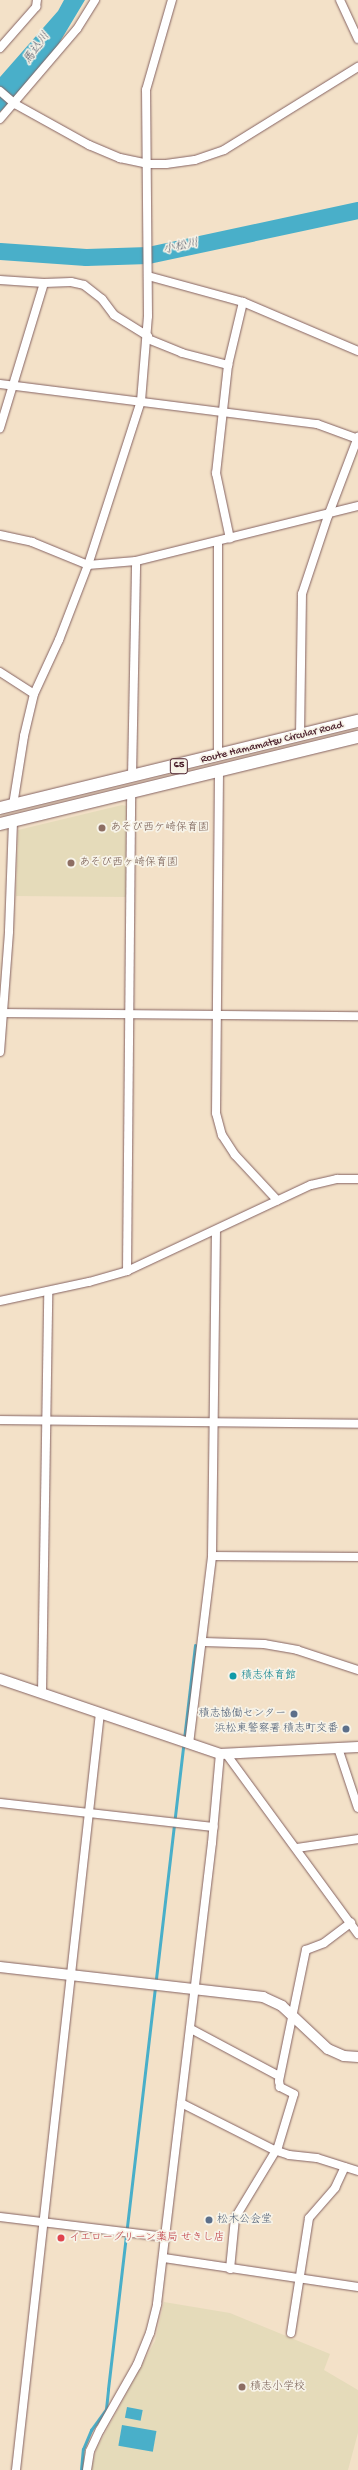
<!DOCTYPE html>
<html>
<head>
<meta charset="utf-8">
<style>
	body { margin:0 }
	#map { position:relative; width:358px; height:2470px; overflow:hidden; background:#f3e1c8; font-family:"Gochi Hand","Klee One",sans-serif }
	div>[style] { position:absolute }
	.built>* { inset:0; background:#e5dbba }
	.water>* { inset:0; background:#49afc9; transform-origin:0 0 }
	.stream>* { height:3px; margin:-1.5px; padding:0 1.5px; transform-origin:1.5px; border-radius:1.5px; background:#49afc9 }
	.river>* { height:17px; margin:-8.5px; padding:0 8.5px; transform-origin:8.5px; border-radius:8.5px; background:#49afc9 }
	.roads { filter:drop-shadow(0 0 1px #856362) drop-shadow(0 0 1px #856362) }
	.minor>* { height:8px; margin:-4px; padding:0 4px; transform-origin:4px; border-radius:4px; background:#fff }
	.tertiary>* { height:10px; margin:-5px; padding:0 5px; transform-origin:5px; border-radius:5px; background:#fff }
	.primary>* { height:12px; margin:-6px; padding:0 6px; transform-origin:6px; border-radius:6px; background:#fff }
	.dots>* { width:11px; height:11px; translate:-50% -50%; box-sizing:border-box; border:2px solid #f7f3e8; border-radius:50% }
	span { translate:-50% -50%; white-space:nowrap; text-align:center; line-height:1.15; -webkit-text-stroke:3.5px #f7f3e8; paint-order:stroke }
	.shield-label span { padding:1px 3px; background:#f7f3e8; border:1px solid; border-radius:3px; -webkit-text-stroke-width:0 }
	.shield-label { font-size:10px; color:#4a1f2b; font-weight:700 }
	.street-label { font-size:11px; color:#4a1f2b }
	.education-label { font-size:11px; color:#785e54 }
	.left { translate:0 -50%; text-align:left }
	.culture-label { font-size:11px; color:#0d838f }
	.service-label { font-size:11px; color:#4e5e75 }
	.right { translate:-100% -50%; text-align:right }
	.health-label { font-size:11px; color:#be3a42 }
	.water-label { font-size:12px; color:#4a5162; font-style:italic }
</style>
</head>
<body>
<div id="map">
	<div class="built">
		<div style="clip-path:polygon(122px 805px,126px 806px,126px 897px,16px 896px,18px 830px)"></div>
		<div style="clip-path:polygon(164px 2302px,230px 2313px,330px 2354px,324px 2370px,358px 2390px,358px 2433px,348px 2470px,91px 2470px,97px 2448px,155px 2341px)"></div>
	</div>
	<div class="water">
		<div style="clip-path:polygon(64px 0,85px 0,43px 70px,0 112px,0 77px,58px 11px)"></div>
		<div style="left:127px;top:2407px;width:16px;height:11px;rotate:11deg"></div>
		<div style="left:122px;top:2425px;width:35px;height:21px;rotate:10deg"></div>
	</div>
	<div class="stream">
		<div style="left:81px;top:2470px;width:21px;rotate:-85deg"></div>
		<div style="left:83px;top:2449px;width:21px;rotate:-67deg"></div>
		<div style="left:91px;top:2430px;width:26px;rotate:-54deg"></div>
		<div style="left:106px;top:2409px;width:20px;rotate:-84deg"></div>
		<div style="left:108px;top:2389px;width:749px;rotate:-83.33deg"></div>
	</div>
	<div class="river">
		<div style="left:0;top:251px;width:86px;rotate:4deg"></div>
		<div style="left:86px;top:257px;width:62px;rotate:-1.8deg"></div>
		<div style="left:148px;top:255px;width:215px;rotate:-12.1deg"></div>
	</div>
	<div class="roads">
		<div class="minor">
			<div style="left:340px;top:0;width:43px;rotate:65.2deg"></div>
			<div style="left:0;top:48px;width:55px;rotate:-48.7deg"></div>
			<div style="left:36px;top:7px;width:7px;rotate:-82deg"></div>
			<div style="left:0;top:91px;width:20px;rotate:41deg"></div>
			<div style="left:15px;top:104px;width:85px;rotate:29deg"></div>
			<div style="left:89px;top:145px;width:34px;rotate:23deg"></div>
			<div style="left:120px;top:158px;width:29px;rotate:12deg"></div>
			<div style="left:148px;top:164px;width:18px"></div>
			<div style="left:166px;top:164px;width:29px;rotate:-8deg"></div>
			<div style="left:195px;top:160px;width:31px;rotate:-19deg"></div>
			<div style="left:224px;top:150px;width:158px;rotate:-31.8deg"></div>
			<div style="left:0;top:119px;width:118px;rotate:-49.5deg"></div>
			<div style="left:77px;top:29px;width:34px;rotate:-58deg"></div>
			<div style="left:148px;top:276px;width:98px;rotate:15.3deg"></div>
			<div style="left:0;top:280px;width:44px;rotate:3.9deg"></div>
			<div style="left:44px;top:283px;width:152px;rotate:106.9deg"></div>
			<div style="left:44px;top:283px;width:27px;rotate:-2deg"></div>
			<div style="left:71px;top:282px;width:13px;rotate:13deg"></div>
			<div style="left:84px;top:285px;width:23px;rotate:38deg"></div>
			<div style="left:102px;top:299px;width:20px;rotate:53deg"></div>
			<div style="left:114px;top:315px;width:40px;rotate:32deg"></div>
			<div style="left:148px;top:339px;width:37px;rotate:22deg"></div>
			<div style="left:182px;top:353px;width:48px;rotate:14.6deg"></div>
			<div style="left:228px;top:365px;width:65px;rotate:-76.6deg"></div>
			<div style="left:243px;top:302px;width:125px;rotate:23.1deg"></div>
			<div style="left:228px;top:365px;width:109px;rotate:96.3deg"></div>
			<div style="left:216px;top:473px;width:67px;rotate:78deg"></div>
			<div style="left:0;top:384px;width:320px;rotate:7.2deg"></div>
			<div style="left:317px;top:424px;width:44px;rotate:20.1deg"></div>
			<div style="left:0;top:535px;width:33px;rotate:12deg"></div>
			<div style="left:32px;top:542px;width:61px;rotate:22.3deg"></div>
			<div style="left:88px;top:565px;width:48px;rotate:-4.8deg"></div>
			<div style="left:136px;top:561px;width:229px;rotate:-13.9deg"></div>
			<div style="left:218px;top:541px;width:215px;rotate:90deg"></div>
			<div style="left:0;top:672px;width:40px;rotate:32.9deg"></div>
			<div style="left:300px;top:736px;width:142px;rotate:-89.2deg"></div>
			<div style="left:302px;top:594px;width:82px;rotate:-71.6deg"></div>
			<div style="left:328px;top:516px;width:85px;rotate:-69.2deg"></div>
			<div style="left:219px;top:771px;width:342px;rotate:90.5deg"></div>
			<div style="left:216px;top:1113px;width:23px;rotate:75deg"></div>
			<div style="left:222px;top:1135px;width:24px;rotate:57deg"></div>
			<div style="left:235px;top:1155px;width:62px;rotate:47deg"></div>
			<div style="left:132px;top:777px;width:216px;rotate:-88.9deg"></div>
			<div style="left:13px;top:805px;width:70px;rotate:-80.9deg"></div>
			<div style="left:24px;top:736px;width:43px;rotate:-76.6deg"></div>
			<div style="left:34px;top:694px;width:60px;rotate:-65.2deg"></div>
			<div style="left:59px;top:640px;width:80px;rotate:-68.9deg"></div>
			<div style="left:88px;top:565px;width:172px;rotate:-72.1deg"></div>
			<div style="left:141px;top:401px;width:85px;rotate:-85.3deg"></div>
			<div style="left:148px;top:316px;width:226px;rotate:-90.5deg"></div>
			<div style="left:146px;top:90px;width:94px;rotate:-73.9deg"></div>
			<div style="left:3px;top:1013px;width:355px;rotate:0.5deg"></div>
			<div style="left:0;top:1052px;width:121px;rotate:-85.7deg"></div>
			<div style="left:9px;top:931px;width:111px;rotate:-87.9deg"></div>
			<div style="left:127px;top:1271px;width:480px;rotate:-89.5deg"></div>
			<div style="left:0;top:1301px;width:91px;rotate:-12.1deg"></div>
			<div style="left:89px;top:1282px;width:40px;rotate:-16deg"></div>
			<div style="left:127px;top:1271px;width:203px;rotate:-25.1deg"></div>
			<div style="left:311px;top:1185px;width:27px;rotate:-13deg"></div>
			<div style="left:337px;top:1179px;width:21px"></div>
			<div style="left:0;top:1420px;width:358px;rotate:0.6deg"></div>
			<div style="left:212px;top:1556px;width:146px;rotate:0.4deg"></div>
			<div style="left:204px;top:1642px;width:60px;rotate:1.9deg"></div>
			<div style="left:264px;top:1644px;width:34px;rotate:10deg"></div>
			<div style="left:297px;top:1650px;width:64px;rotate:18.2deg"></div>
			<div style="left:42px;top:1693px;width:402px;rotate:-89.1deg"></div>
			<div style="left:189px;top:1744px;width:189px;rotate:-83deg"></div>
			<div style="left:212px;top:1556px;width:325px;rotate:-89.3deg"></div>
			<div style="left:338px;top:1748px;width:63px;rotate:71.6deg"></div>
			<div style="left:227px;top:1755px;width:222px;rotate:53.8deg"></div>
			<div style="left:0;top:1803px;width:215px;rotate:6.4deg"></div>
			<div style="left:297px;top:1848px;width:62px;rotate:-8.4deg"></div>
			<div style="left:191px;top:2029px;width:100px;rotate:28.1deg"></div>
			<div style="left:181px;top:2103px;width:104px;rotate:26.8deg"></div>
			<div style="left:274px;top:2150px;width:16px;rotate:18deg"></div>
			<div style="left:289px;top:2155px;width:28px;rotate:6deg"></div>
			<div style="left:317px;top:2158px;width:43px;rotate:17.6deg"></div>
			<div style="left:0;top:2217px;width:167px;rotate:6.9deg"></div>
			<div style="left:164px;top:2258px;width:196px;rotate:8.5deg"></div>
			<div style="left:230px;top:2269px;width:51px;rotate:-84.4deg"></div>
			<div style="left:235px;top:2218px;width:83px;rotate:-58.8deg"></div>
			<div style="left:278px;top:2147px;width:55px;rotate:-73.2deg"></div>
			<div style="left:294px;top:2094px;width:16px;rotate:-153deg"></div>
			<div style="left:280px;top:2087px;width:6px;rotate:-99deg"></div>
			<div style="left:279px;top:2081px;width:134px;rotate:-78.4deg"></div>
			<div style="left:306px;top:1950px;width:19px;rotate:-21deg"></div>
			<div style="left:324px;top:1943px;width:34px;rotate:-37deg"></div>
			<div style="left:291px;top:2333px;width:116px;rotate:-81.1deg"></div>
			<div style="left:309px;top:2218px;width:40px;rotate:-49deg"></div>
			<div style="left:335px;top:2188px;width:23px;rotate:-65deg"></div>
			<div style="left:16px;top:2470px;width:762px;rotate:-83.67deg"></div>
			<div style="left:87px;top:2470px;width:19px;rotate:-81deg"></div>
			<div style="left:90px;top:2451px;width:23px;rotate:-65deg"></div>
			<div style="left:100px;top:2430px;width:75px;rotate:-60.4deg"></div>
			<div style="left:137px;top:2365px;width:35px;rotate:-68deg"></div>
			<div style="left:150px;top:2333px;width:30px;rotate:-76deg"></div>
			<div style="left:157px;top:2304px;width:464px;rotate:-83.2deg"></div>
			<div style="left:212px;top:1843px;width:89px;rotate:-84.9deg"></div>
		</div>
		<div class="tertiary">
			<div style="left:0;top:1679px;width:232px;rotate:18.8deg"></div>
			<div style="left:220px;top:1754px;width:138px;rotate:-2.9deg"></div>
			<div style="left:0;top:1967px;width:265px;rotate:6.5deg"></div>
			<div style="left:263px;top:1997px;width:21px;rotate:25deg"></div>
			<div style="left:282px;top:2006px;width:63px;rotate:43.1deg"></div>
			<div style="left:328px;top:2049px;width:17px;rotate:24deg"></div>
			<div style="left:344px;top:2056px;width:14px;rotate:4deg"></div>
		</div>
		<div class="primary">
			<div style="left:0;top:808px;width:368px;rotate:-13.7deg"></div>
			<div style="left:0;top:824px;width:368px;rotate:-13.7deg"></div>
		</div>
	</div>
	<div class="dots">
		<div style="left:102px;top:828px;background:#8d6e63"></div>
		<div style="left:71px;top:863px;background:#8d6e63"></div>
		<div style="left:233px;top:1676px;background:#0f9aa8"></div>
		<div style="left:294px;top:1714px;background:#5c6f8a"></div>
		<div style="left:346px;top:1729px;background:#5c6f8a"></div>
		<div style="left:209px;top:2220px;background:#5c6f8a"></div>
		<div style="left:61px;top:2238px;background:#e0444e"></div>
		<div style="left:242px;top:2387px;background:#8d6e63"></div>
	</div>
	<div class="shield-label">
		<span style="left:179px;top:766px">65</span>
	</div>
	<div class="street-label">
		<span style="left:272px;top:743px;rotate:-14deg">Route Hamamatsu Circular Road</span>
	</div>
	<div class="education-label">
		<span class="left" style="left:110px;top:828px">あそび西ケ崎保育園</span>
		<span class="left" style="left:79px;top:863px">あそび西ヶ崎保育園</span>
		<span class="left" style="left:250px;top:2387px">積志小学校</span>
	</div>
	<div class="culture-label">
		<span class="left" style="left:241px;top:1676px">積志体育館</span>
	</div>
	<div class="service-label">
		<span class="right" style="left:286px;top:1714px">積志協働センター</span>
		<span class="right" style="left:338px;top:1729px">浜松東警察署 積志町交番</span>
		<span class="left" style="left:217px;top:2220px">松木公会堂</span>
	</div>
	<div class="health-label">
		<span class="left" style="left:69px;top:2238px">イエローグリーン薬局 せきし店</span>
	</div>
	<div class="water-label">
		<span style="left:38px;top:49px;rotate:-55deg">馬込川</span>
		<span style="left:181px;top:248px;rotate:-12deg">小松川</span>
	</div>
</div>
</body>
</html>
